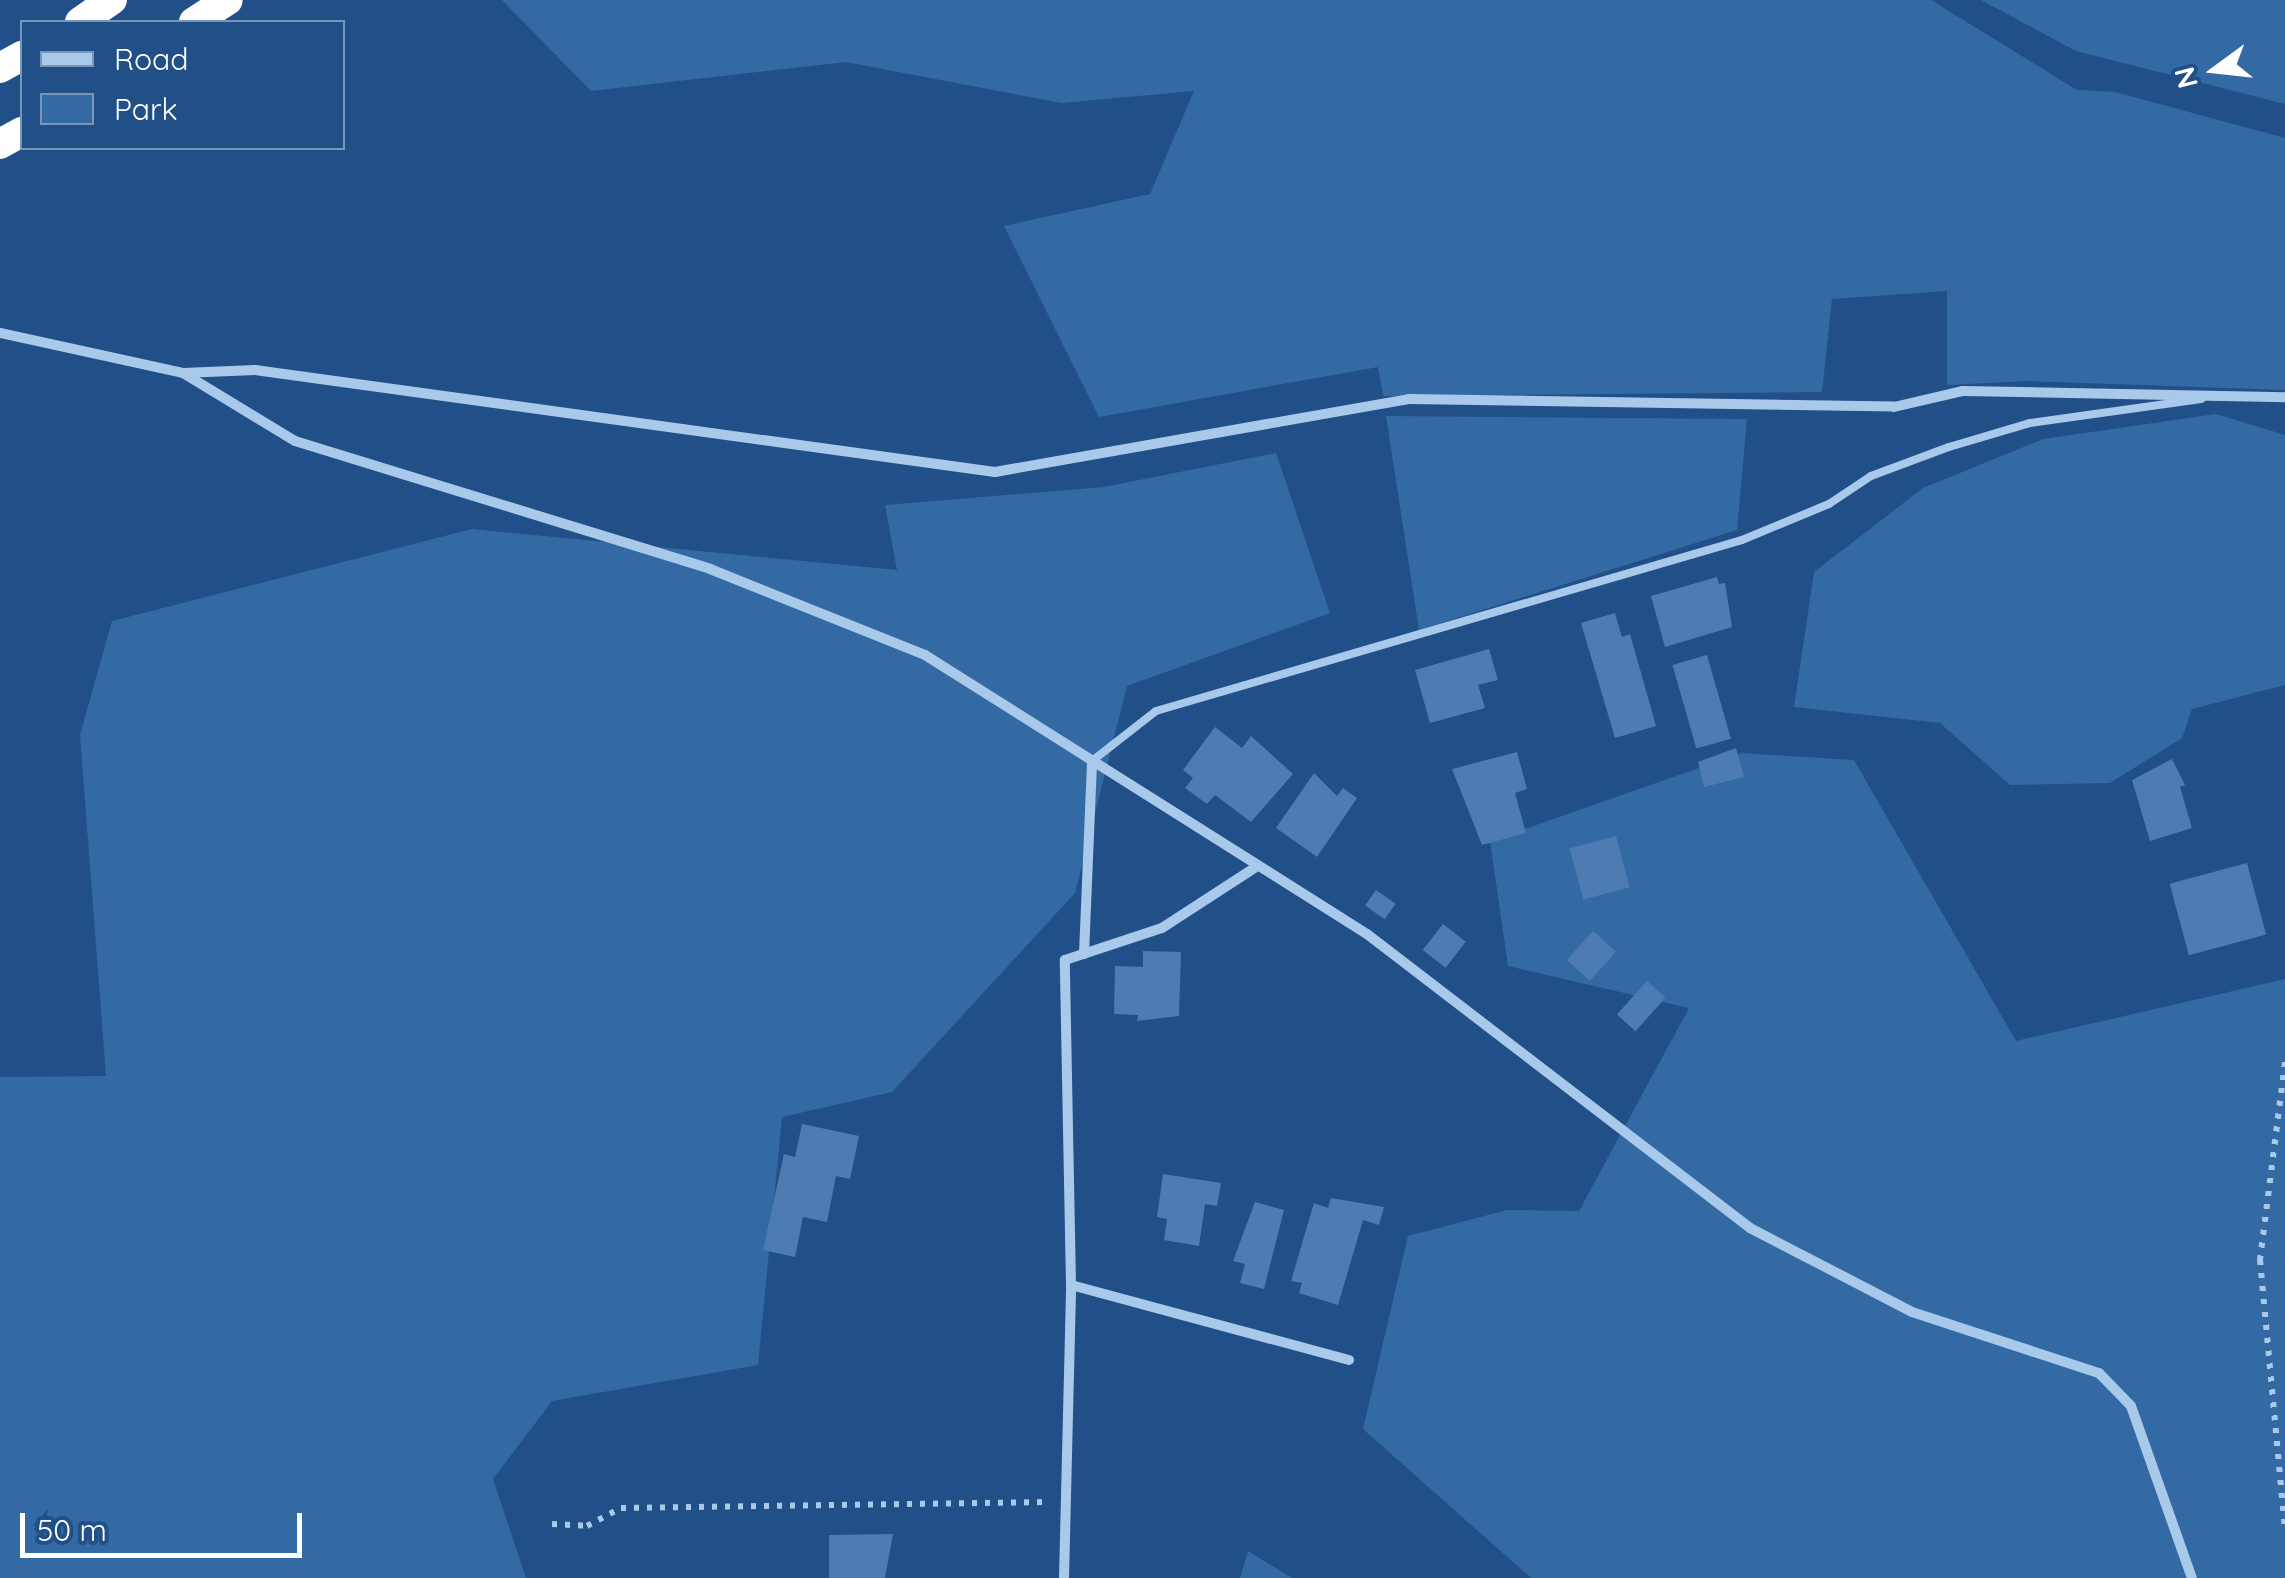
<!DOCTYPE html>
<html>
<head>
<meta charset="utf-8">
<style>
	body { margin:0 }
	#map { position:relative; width:2285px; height:1578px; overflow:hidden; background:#205087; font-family:Quicksand,sans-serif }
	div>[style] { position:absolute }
	.green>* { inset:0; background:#336aa4 }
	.building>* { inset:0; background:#4c7cb1; transform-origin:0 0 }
	.path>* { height:6px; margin-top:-3px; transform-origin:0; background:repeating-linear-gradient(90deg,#a9c9ea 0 5px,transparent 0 13px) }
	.lane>* { height:8px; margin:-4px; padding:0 4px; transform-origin:4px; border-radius:4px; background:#a9c9ea }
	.street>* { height:10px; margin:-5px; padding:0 5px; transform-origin:5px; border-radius:5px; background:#a9c9ea }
	.highway>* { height:30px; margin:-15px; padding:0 15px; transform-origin:15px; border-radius:15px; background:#fff }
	span { translate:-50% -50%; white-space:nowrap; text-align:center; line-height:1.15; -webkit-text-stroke:8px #205087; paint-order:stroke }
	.legend { position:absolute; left:20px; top:20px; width:325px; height:130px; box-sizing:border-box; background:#205087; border:2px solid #7996b7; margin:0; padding:12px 18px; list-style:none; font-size:30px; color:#fff }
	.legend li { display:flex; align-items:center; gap:20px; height:50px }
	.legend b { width:50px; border:2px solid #7996b7 }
	.north { position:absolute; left:2165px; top:20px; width:100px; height:100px; -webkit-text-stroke:8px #205087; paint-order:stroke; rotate:255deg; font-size:28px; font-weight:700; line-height:40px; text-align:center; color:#fff }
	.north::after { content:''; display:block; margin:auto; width:35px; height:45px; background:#fff; clip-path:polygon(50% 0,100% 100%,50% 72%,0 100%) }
	.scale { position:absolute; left:20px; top:1513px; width:282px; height:45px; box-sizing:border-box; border:5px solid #fff; border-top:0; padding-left:12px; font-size:30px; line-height:35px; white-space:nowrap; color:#fff; -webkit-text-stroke:8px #205087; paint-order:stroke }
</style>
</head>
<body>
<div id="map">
	<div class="green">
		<div style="clip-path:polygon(502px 0,1931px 0,2077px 90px,2115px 92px,2285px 138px,2285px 390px,2027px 381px,1947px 385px,1947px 291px,1832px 299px,1822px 392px,1383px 396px,1378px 367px,1099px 417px,1004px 226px,1150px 194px,1194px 91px,1061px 103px,846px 62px,591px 91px)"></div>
		<div style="clip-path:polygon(1981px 0,2285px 0,2285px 104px,2076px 51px)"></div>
		<div style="clip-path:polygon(2216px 414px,2285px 435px,2285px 685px,2192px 709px,2182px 738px,2110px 783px,2010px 785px,1940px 723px,1794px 707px,1814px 572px,1923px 488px,2043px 439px)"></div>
		<div style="clip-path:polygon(1386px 416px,1747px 419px,1737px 530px,1419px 630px)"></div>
		<div style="clip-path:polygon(1276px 453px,1330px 613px,1127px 686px,1075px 893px,892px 1092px,782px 1117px,758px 1365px,552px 1401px,493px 1479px,526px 1578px,0 1578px,0 1077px,106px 1076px,80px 735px,112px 621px,472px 529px,897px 570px,885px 505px,1104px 487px)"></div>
		<div style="clip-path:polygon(1742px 753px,1854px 760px,2016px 1041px,2285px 979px,2285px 1578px,1531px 1578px,1363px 1429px,1408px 1236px,1507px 1210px,1579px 1211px,1689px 1008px,1508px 966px,1490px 841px)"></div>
		<div style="clip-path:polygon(1248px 1551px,1292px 1578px,1240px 1578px)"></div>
	</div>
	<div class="building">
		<div style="clip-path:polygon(1717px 577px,1719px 584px,1725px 583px,1732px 627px,1665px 647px,1651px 596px)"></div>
		<div style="clip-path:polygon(1615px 613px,1622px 637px,1630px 634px,1656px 726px,1615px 738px,1581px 623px)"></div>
		<div style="clip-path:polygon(1489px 649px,1498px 680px,1478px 685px,1485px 708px,1430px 723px,1415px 670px)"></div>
		<div style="left:1707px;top:655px;width:87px;height:36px;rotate:74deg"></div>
		<div style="clip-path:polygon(1215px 727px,1242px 748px,1251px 736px,1293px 774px,1251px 822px,1215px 795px,1207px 804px,1185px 788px,1193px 778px,1183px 770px)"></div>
		<div style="clip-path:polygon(1736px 748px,1744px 777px,1704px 787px,1698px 762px)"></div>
		<div style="clip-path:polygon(1517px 752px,1527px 789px,1515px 793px,1526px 833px,1482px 845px,1452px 769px)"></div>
		<div style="clip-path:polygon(2172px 759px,2185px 785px,2180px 787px,2192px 828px,2150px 841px,2132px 780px)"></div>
		<div style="clip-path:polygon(1314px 773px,1337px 796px,1343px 788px,1357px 798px,1317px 857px,1276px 828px)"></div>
		<div style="left:1616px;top:836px;width:53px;height:48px;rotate:75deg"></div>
		<div style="left:2247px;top:863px;width:74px;height:80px;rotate:75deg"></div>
		<div style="left:1376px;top:890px;width:24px;height:19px;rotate:35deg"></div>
		<div style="left:1443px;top:924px;width:29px;height:33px;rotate:38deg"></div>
		<div style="left:1593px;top:931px;width:31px;height:39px;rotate:42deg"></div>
		<div style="clip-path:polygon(1143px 951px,1181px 952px,1179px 1016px,1137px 1021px,1138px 1015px,1114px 1014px,1115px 966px,1143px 967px)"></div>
		<div style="left:1647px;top:981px;width:25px;height:45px;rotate:42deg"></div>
		<div style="clip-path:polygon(802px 1124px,859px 1136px,850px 1179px,836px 1176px,827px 1222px,803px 1217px,795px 1257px,763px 1250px,784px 1154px,795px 1157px)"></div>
		<div style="clip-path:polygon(1163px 1174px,1221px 1183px,1217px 1206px,1205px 1204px,1199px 1246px,1164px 1240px,1167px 1219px,1157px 1217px)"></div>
		<div style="clip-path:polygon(1331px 1198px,1384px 1207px,1379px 1225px,1363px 1220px,1338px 1305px,1299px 1293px,1302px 1283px,1291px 1281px,1314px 1203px,1328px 1208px)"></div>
		<div style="clip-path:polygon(1255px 1202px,1284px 1210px,1264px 1289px,1240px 1283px,1245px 1264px,1233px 1261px)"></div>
		<div style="clip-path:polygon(893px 1534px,885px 1578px,829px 1578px,829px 1535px)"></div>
	</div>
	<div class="path">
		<div style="left:2285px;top:1062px;width:200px;rotate:97.2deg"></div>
		<div style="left:2260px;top:1260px;width:271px;rotate:84.7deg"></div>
		<div style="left:552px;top:1524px;width:35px;rotate:3deg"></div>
		<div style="left:587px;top:1526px;width:38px;rotate:-28deg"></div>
		<div style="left:621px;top:1508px;width:425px;rotate:-0.8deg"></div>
	</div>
	<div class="lane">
		<div style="left:1092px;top:761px;width:81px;rotate:-38deg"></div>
		<div style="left:1156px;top:711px;width:610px;rotate:-16.27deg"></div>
		<div style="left:1742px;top:540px;width:94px;rotate:-22.5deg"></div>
		<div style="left:1829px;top:504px;width:50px;rotate:-33.7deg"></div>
		<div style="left:1871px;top:476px;width:83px;rotate:-20.4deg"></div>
		<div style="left:1949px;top:447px;width:84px;rotate:-16.5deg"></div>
		<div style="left:2030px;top:423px;width:173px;rotate:-8deg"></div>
	</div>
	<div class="street">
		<div style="left:0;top:333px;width:187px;rotate:12.3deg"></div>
		<div style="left:183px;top:373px;width:72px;rotate:-2.4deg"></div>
		<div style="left:255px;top:370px;width:747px;rotate:7.85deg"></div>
		<div style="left:995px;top:472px;width:420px;rotate:-10deg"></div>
		<div style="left:1409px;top:399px;width:485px;rotate:0.9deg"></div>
		<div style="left:1894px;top:407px;width:71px;rotate:-13.1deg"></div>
		<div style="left:1963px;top:391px;width:322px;rotate:1.1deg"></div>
		<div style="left:183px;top:373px;width:131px;rotate:31.3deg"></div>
		<div style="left:295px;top:441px;width:434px;rotate:17.1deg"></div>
		<div style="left:710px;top:569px;width:232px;rotate:21.8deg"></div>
		<div style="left:925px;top:655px;width:523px;rotate:32.26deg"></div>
		<div style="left:1367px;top:934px;width:483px;rotate:37.5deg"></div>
		<div style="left:1750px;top:1228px;width:182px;rotate:27.4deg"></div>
		<div style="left:1912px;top:1312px;width:197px;rotate:18.1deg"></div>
		<div style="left:2099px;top:1373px;width:46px;rotate:45.9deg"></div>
		<div style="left:2131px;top:1406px;width:182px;rotate:70.5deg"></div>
		<div style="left:1084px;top:954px;width:193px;rotate:-87.6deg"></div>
		<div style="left:1071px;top:1285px;width:288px;rotate:15.1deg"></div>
		<div style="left:1064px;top:1578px;width:293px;rotate:-88.6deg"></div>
		<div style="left:1071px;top:1285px;width:325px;rotate:-91.1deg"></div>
		<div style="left:1065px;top:960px;width:102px;rotate:-18.3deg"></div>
		<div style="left:1162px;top:928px;width:112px;rotate:-33deg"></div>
	</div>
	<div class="highway">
		<div style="left:80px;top:22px;width:39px;rotate:-35deg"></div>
		<div style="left:194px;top:22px;width:40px;rotate:-32.9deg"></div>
		<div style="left:0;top:68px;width:25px;rotate:-29deg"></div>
		<div style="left:0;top:144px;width:25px;rotate:-29deg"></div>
	</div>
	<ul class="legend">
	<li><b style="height:12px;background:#a9c9ea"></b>Road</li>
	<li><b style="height:28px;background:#336aa4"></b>Park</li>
	</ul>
	<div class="north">N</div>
	<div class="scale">50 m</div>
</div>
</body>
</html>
